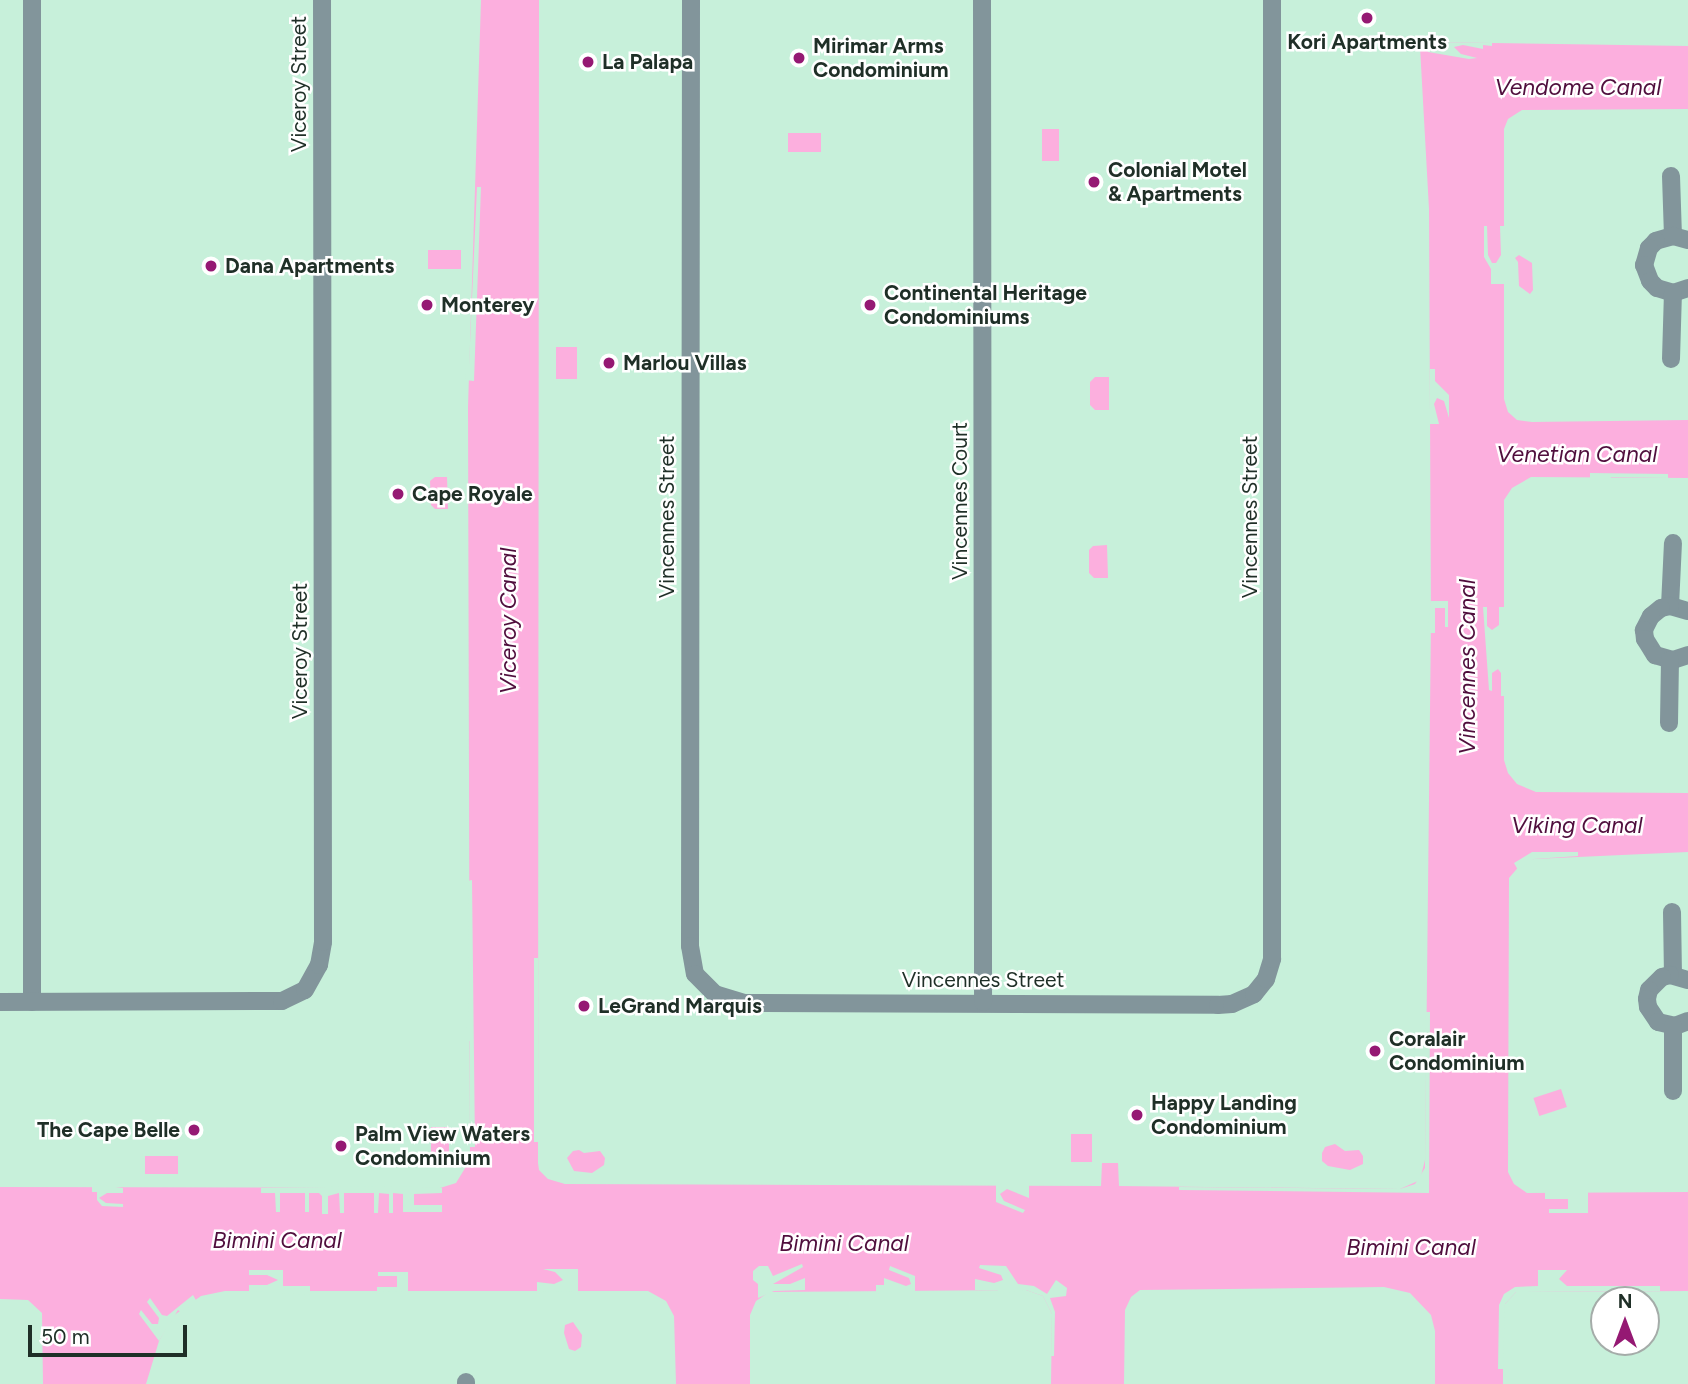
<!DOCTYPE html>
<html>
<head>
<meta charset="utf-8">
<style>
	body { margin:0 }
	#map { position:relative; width:1688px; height:1384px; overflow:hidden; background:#c7f0da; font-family:Figtree,sans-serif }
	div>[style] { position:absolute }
	.water>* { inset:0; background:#fcafde; transform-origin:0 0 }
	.pier>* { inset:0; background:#c7f0da; transform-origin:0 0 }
	.minor>* { height:18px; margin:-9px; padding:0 9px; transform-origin:9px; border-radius:9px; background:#82959b }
	.dots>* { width:19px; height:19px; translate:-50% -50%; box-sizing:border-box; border:4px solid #fff; border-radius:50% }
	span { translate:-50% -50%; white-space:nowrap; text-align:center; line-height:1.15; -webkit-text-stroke:5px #fff; paint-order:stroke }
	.poi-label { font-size:21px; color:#1f2f27; font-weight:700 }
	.left { translate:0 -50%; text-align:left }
	.right { translate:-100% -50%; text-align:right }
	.street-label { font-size:21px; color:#1f2f27 }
	.water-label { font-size:23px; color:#500e3d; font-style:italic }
	.north { position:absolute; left:1590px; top:1286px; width:70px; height:70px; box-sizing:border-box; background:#fff; border:2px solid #a5aca9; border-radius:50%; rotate:0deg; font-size:19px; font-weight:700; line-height:28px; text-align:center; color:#1f2f27 }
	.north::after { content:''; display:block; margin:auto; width:24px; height:32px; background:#951973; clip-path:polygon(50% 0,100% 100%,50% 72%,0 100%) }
	.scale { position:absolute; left:28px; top:1325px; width:159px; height:32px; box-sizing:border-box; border:4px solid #1f2f27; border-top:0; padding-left:9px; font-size:21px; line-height:24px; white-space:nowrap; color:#1f2f27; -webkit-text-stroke:5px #fff; paint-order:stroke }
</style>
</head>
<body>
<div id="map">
	<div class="water">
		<div style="clip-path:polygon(481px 0,539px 0,538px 1163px,539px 1170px,548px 1179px,565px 1184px,1101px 1186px,1102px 1163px,1118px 1163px,1119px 1186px,1400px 1189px,1420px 1180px,1425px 1160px,1431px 619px,1429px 209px,1420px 47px,1425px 42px,1688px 46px,1688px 109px,1522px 110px,1508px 119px,1504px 129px,1504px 399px,1508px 412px,1517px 420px,1532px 422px,1688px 420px,1688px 478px,1531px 477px,1512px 488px,1504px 500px,1504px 760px,1508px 773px,1517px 784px,1536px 792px,1688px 793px,1688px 852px,1534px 859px,1521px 864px,1509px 878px,1508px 1172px,1514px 1184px,1527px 1193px,1688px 1192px,1688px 1291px,1516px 1292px,1505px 1304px,1503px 1313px,1503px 1384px,1435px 1384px,1435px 1331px,1431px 1315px,1410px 1293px,1384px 1287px,1140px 1290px,1131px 1297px,1125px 1310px,1124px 1384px,1051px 1384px,1052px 1314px,1043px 1296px,1026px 1290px,769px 1292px,756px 1301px,750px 1315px,750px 1384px,676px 1384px,674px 1316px,666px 1301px,648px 1291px,225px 1291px,201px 1296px,173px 1316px,159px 1341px,146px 1384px,43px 1384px,42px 1313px,28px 1300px,0 1299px,0 1187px,440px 1188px,456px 1183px,470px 1160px,468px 407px)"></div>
		<div style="left:1042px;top:129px;width:17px;height:32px"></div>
		<div style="left:788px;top:133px;width:33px;height:19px"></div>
		<div style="left:428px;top:250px;width:33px;height:19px"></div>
		<div style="clip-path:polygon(1519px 255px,1532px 263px,1533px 290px,1530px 294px,1519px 286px,1518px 262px,1515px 258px)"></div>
		<div style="left:556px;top:347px;width:21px;height:32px"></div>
		<div style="clip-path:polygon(1095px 377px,1109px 377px,1109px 410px,1095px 410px,1090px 405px,1090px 382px)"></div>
		<div style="clip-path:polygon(435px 477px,447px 477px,448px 509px,435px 509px,431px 505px,430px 481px)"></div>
		<div style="clip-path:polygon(1107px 545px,1108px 578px,1094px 578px,1089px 573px,1089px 550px,1093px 546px)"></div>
		<div style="left:1561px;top:1089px;width:19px;height:29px;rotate:72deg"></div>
		<div style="left:449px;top:1127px;width:34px;height:18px;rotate:90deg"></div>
		<div style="left:1071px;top:1134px;width:21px;height:28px"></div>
		<div style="clip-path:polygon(1335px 1144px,1345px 1151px,1359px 1150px,1363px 1156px,1363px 1164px,1350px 1170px,1328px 1166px,1322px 1161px,1322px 1153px,1325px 1147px)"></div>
		<div style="clip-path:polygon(579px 1150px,584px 1153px,600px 1151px,605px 1158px,604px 1165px,592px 1173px,574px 1171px,567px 1158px,573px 1151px)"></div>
		<div style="left:145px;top:1156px;width:33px;height:18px"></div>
		<div style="clip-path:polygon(573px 1322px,582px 1335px,581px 1347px,575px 1351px,569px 1349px,564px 1333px,565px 1325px)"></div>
	</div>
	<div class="pier">
		<div style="clip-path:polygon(1425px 42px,1492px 43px,1492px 46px,1483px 45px,1483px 49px,1463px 45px,1454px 47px,1461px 54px,1477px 58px,1469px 59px,1428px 52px)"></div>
		<div style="clip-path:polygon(477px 187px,481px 187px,474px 381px,465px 380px,466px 365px,469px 365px)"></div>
		<div style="clip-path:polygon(1484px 226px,1487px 226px,1488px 255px,1492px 263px,1496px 263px,1501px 255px,1500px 226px,1507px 226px,1507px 284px,1491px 284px,1491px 269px,1484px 257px)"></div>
		<div style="clip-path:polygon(1430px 369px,1435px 369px,1435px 381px,1449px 395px,1449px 418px,1444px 401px,1437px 398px,1434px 404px,1439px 424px,1430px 424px)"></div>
		<div style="clip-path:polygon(1590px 473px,1668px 474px,1668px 478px,1611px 477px,1610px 480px,1590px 480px)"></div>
		<div style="clip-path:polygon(1431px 601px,1448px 601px,1448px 627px,1445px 627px,1445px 608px,1435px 608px,1435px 633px,1427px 633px)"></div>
		<div style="clip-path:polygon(1483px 607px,1487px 607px,1487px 626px,1492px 630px,1499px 625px,1499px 607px,1504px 607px,1504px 619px,1507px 619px,1507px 633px,1504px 633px,1504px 696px,1501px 696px,1501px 673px,1498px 669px,1492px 673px,1492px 691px,1489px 690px)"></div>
		<div style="clip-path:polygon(1532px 852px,1578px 852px,1578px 856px,1534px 859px,1518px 870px,1514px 863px)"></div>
		<div style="clip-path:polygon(472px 880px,475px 1147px,470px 1147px,470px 1041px,466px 1041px,466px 1028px,469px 1027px,468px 881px)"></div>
		<div style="left:534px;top:958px;width:4px;height:184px"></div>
		<div style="clip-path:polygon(1426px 1012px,1430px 1012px,1429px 1193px,1179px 1190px,1179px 1187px,1400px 1189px,1415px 1184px,1425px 1168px)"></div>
		<div style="clip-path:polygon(1015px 1182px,1029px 1182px,1029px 1198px,1007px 1189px,1000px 1194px,1004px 1201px,1025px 1210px,1023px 1213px,996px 1202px,996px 1185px,1015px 1185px)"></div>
		<div style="clip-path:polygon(92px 1184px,123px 1188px,123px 1193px,107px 1193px,99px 1198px,106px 1203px,123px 1204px,123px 1207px,102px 1206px,97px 1200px,97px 1192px,92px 1192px)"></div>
		<div style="clip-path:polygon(395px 1186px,442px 1188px,442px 1193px,414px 1194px,414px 1205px,442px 1205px,442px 1212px,403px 1212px,403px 1194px,393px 1193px,393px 1213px,389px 1213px,389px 1194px,379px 1193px,378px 1213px,374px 1213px,374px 1193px,344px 1193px,344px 1213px,340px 1213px,339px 1193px,328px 1196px,328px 1214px,322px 1214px,322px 1196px,319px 1193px,309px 1193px,309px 1212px,305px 1212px,305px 1193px,280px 1193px,280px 1212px,276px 1212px,275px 1193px,261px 1193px,261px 1188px)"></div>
		<div style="clip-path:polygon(1545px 1192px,1588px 1192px,1588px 1213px,1549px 1213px,1549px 1209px,1568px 1209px,1568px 1199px,1545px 1199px)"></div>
		<div style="clip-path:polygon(802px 1264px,803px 1267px,773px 1284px,790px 1284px,805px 1278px,805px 1290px,774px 1291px,758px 1298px,758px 1284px,753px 1280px,753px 1271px,759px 1266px,768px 1266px,773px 1276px)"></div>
		<div style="clip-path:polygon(980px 1265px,1006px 1266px,1018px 1284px,1034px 1286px,1047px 1294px,1056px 1280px,1067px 1288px,1066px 1296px,1050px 1298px,1055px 1312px,1054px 1356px,1051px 1356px,1052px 1314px,1043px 1296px,1026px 1290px,998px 1294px,998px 1290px,975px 1290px,975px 1279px,994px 1283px,1003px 1280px,1001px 1275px,979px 1268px)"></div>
		<div style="clip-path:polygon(890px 1266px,915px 1276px,915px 1291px,876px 1294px,876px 1285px,884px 1285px,884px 1278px,906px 1286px,911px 1284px,909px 1278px,889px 1270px)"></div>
		<div style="clip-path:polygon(543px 1269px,578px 1269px,578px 1291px,537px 1292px,537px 1282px,554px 1284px,563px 1280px,555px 1272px)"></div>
		<div style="clip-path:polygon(249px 1270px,283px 1270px,283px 1286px,310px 1286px,310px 1295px,249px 1291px,249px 1285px,267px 1285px,278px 1280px,267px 1275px,249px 1275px)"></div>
		<div style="clip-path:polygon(1538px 1270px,1567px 1270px,1559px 1279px,1567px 1286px,1660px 1286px,1660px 1291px,1516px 1292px,1505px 1304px,1503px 1369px,1498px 1369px,1499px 1305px,1504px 1294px,1515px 1287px,1538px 1286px)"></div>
		<div style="clip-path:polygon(378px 1272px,408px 1272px,408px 1292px,377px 1291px,377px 1287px,397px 1287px,397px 1276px,378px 1276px)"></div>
		<div style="clip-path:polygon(193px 1295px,197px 1302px,181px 1312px,178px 1310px,159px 1341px,139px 1314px,141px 1310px,152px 1324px,158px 1324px,159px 1318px,147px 1302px,150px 1298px,162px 1315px,167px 1316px)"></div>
	</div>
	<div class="minor">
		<div style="left:32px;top:0;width:1002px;rotate:90deg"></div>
		<div style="left:691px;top:0;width:946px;rotate:90.06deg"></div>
		<div style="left:690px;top:946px;width:28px;rotate:80deg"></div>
		<div style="left:695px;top:974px;width:28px;rotate:45deg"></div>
		<div style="left:715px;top:994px;width:31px;rotate:17deg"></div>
		<div style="left:745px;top:1003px;width:473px;rotate:0.2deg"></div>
		<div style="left:1218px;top:1005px;width:14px;rotate:-4deg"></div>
		<div style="left:1232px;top:1004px;width:24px;rotate:-24deg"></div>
		<div style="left:1254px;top:994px;width:19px;rotate:-51deg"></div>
		<div style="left:1266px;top:979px;width:21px;rotate:-73deg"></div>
		<div style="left:1272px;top:959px;width:959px;rotate:-90deg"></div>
		<div style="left:982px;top:0;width:1002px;rotate:89.94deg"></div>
		<div style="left:1671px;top:176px;width:60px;rotate:88.1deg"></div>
		<div style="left:1688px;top:240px;width:16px;rotate:-165deg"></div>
		<div style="left:1673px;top:236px;width:18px;rotate:164deg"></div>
		<div style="left:1656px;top:241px;width:10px;rotate:135deg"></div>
		<div style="left:1649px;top:248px;width:18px;rotate:106deg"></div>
		<div style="left:1644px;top:265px;width:17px;rotate:69deg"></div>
		<div style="left:1650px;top:281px;width:10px;rotate:45deg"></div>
		<div style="left:1657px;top:288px;width:17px;rotate:17deg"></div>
		<div style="left:1673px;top:293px;width:16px;rotate:-18deg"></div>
		<div style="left:1671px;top:359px;width:66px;rotate:-88.3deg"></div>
		<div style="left:1670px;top:606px;width:63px;rotate:-87.3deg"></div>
		<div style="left:1688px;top:611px;width:19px;rotate:-164deg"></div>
		<div style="left:1670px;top:606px;width:9px;rotate:167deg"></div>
		<div style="left:1661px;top:608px;width:13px;rotate:141deg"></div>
		<div style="left:1651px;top:616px;width:16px;rotate:117deg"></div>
		<div style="left:1644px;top:630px;width:9px;rotate:84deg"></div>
		<div style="left:1645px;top:639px;width:19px;rotate:58deg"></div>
		<div style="left:1655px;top:655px;width:19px;rotate:16deg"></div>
		<div style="left:1673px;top:660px;width:16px;rotate:-18deg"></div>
		<div style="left:1669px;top:723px;width:63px;rotate:-89.1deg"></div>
		<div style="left:1672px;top:912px;width:63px;rotate:89.1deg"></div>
		<div style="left:1688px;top:980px;width:19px;rotate:-164deg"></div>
		<div style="left:1670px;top:975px;width:8px;rotate:166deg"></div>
		<div style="left:1662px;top:977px;width:18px;rotate:135deg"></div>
		<div style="left:1649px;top:990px;width:9px;rotate:103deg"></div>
		<div style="left:1647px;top:999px;width:8px;rotate:83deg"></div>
		<div style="left:1648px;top:1007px;width:18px;rotate:56deg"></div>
		<div style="left:1658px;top:1022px;width:17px;rotate:13deg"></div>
		<div style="left:1675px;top:1026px;width:14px;rotate:-21deg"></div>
		<div style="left:0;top:1002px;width:282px;rotate:-0.2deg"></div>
		<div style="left:282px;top:1001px;width:25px;rotate:-26deg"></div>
		<div style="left:305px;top:990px;width:29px;rotate:-61deg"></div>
		<div style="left:319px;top:965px;width:23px;rotate:-80deg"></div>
		<div style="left:323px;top:942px;width:942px;rotate:-90.06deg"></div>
		<div style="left:1673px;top:1026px;width:65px;rotate:90deg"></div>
		<div style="left:466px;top:1382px;width:2px;rotate:90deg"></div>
	</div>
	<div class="dots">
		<div style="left:1367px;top:18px;background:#951973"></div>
		<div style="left:799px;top:58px;background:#951973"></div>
		<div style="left:588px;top:62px;background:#951973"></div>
		<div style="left:1094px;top:182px;background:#951973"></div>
		<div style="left:211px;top:266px;background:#951973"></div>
		<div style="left:427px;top:305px;background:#951973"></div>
		<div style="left:870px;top:305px;background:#951973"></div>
		<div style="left:609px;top:363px;background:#951973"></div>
		<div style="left:398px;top:494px;background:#951973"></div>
		<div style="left:584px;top:1006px;background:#951973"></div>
		<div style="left:1375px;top:1051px;background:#951973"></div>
		<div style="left:1137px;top:1115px;background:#951973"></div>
		<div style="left:194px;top:1130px;background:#951973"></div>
		<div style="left:341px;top:1146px;background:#951973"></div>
	</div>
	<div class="poi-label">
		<span style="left:1367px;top:42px">Kori Apartments</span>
		<span class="left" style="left:813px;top:58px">Mirimar Arms<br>Condominium</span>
		<span class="left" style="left:602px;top:62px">La Palapa</span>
		<span class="left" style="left:1108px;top:182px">Colonial Motel<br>&amp; Apartments</span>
		<span class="left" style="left:225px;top:266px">Dana Apartments</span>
		<span class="left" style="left:884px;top:305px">Continental Heritage<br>Condominiums</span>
		<span class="left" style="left:441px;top:305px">Monterey</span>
		<span class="left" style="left:623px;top:363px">Marlou Villas</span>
		<span class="left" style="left:412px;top:494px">Cape Royale</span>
		<span class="left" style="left:598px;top:1006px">LeGrand Marquis</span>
		<span class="left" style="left:1389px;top:1051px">Coralair<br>Condominium</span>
		<span class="left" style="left:1151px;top:1115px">Happy Landing<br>Condominium</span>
		<span class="right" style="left:180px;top:1130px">The Cape Belle</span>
		<span class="left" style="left:355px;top:1146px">Palm View Waters<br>Condominium</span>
	</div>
	<div class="street-label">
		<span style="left:299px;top:84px;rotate:-90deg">Viceroy Street</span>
		<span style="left:960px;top:501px;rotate:-90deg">Vincennes Court</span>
		<span style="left:667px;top:517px;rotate:-90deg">Vincennes Street</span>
		<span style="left:1250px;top:517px;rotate:-90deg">Vincennes Street</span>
		<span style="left:300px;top:651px;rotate:-90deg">Viceroy Street</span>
		<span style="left:983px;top:980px">Vincennes Street</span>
	</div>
	<div class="water-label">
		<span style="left:1578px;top:87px">Vendome Canal</span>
		<span style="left:1577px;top:454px">Venetian Canal</span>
		<span style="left:508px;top:621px;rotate:-90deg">Viceroy Canal</span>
		<span style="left:1467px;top:667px;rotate:-90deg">Vincennes Canal</span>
		<span style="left:1577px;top:825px">Viking Canal</span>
		<span style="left:277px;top:1240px">Bimini Canal</span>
		<span style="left:844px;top:1243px">Bimini Canal</span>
		<span style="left:1411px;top:1247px">Bimini Canal</span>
	</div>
	<div class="north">N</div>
	<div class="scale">50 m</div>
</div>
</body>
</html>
